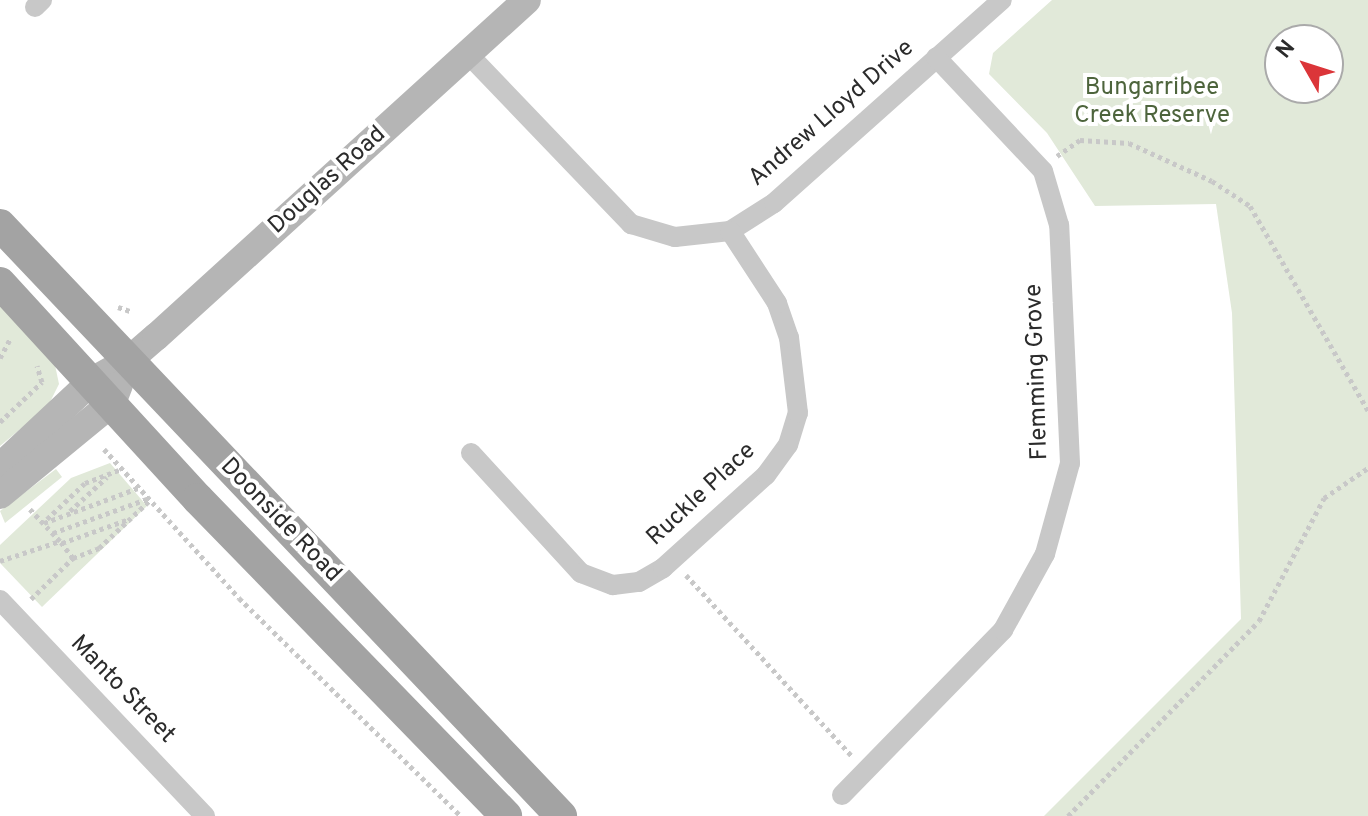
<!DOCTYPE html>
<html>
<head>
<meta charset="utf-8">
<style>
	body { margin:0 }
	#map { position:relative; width:1368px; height:816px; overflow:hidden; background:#fff; font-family:Overpass,sans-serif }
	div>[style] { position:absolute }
	.green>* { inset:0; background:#e1e9d9 }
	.path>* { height:5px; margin-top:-2.5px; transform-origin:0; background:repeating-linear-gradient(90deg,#c8c8c8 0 4px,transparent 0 8px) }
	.street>* { height:20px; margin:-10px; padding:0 10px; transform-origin:10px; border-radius:10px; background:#c8c8c8 }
	.secondary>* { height:28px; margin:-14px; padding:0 14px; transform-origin:14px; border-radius:14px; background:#b5b5b5 }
	.primary>* { height:32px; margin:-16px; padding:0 16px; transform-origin:16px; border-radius:16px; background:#a3a3a3 }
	span { translate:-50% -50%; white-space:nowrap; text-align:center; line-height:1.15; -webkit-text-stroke:8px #fff; paint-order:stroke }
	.park-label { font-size:24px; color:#4d643c }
	.street-label { font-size:24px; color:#2b2b2b }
	.north { position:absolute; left:1264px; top:24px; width:80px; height:80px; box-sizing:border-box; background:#fff; border:2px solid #aaa; border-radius:50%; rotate:309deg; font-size:22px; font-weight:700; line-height:32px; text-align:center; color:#2b2b2b }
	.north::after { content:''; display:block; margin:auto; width:28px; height:36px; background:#db3539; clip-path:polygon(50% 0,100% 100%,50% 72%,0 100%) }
</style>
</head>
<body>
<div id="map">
	<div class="green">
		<div style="clip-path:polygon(evenodd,1052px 0,1368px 0,1368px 816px,1044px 816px,1241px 619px,1232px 313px,1216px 204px,1095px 206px,1047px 133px,989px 74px,993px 53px,1052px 0,1280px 40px,1328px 40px,1328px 88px,1280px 88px,1280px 40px)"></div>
		<div style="clip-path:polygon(0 305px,55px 365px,59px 384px,48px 406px,0 446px)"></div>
		<div style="clip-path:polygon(110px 463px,147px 506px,42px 607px,0 563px,0 545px,71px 478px)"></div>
		<div style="clip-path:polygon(56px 469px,62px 477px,5px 523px,0 511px)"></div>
	</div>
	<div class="path">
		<div style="left:1057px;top:156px;width:28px;rotate:-35deg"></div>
		<div style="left:1080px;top:140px;width:49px;rotate:3.5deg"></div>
		<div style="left:1129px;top:143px;width:91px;rotate:24.6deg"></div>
		<div style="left:1212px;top:181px;width:45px;rotate:33.3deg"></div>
		<div style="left:1250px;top:206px;width:236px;rotate:60deg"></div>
		<div style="left:118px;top:307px;width:13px;rotate:18deg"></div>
		<div style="left:0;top:358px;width:21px;rotate:-62deg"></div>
		<div style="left:0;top:422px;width:58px;rotate:-43.6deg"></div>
		<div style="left:42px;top:382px;width:17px;rotate:-107deg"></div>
		<div style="left:104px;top:449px;width:201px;rotate:47.8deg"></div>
		<div style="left:239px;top:598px;width:311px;rotate:44.5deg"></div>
		<div style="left:70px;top:511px;width:50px;rotate:-42.6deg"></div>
		<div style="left:47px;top:519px;width:52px;rotate:-43.5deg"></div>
		<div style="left:85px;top:483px;width:39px;rotate:-21deg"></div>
		<div style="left:44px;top:523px;width:100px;rotate:-20.4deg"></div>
		<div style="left:53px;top:533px;width:100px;rotate:-19.9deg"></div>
		<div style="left:62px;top:543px;width:71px;rotate:-19.7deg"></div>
		<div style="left:73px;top:558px;width:28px;rotate:-21deg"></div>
		<div style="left:99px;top:548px;width:69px;rotate:-43.2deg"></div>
		<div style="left:0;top:561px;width:63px;rotate:-18.4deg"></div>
		<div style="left:60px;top:541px;width:44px;rotate:-133.2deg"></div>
		<div style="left:686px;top:575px;width:246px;rotate:47.5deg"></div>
		<div style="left:31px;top:599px;width:59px;rotate:-44.3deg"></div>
		<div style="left:73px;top:558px;width:21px;rotate:-127deg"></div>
		<div style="left:1068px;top:816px;width:273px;rotate:-45.6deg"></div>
		<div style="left:1259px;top:621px;width:139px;rotate:-62.1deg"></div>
		<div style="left:1324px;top:498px;width:53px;rotate:-34.3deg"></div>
	</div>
	<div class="street">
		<div style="left:35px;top:7px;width:10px;rotate:-45deg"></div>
		<div style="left:468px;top:54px;width:236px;rotate:46.2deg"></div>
		<div style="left:631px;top:224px;width:46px;rotate:16.5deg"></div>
		<div style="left:675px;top:237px;width:55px;rotate:-6.2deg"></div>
		<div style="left:730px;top:231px;width:52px;rotate:-32.5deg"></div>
		<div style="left:774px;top:203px;width:305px;rotate:-41.7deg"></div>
		<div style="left:471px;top:453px;width:163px;rotate:47.5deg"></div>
		<div style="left:581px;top:573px;width:34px;rotate:21deg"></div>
		<div style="left:613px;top:585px;width:26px;rotate:-7deg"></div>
		<div style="left:639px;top:582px;width:28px;rotate:-30deg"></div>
		<div style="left:663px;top:568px;width:139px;rotate:-42.1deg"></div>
		<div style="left:766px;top:475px;width:37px;rotate:-54deg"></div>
		<div style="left:788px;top:445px;width:34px;rotate:-73deg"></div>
		<div style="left:798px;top:413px;width:76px;rotate:-96.8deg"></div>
		<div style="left:789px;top:338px;width:37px;rotate:-109deg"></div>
		<div style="left:777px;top:303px;width:86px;rotate:-123.1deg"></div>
		<div style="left:0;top:600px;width:298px;rotate:46.5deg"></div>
		<div style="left:842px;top:795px;width:231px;rotate:-45.7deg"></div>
		<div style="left:1003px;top:630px;width:87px;rotate:-61.1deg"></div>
		<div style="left:1045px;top:554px;width:94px;rotate:-74.6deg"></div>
		<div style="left:1070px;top:463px;width:238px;rotate:-92.6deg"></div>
		<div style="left:1059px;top:225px;width:56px;rotate:-106.5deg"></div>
		<div style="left:1043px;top:171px;width:156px;rotate:-133.2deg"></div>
	</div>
	<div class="secondary">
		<div style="left:0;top:467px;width:126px;rotate:-43.1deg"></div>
		<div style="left:92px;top:381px;width:41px;rotate:-29.1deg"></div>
		<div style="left:128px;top:361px;width:37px;rotate:-41deg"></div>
		<div style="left:156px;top:337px;width:501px;rotate:-42.25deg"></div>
		<div style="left:0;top:495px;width:145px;rotate:-39.4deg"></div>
		<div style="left:112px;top:403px;width:19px;rotate:-69deg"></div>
	</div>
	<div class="primary">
		<div style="left:0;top:225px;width:815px;rotate:46.49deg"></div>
		<div style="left:0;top:283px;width:293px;rotate:47.5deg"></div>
		<div style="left:198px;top:499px;width:442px;rotate:45.8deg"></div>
	</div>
	<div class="park-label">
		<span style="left:1152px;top:103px">Bungarribee<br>Creek Reserve</span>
	</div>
	<div class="street-label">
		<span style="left:832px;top:114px;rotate:-41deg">Andrew Lloyd Drive</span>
		<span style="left:328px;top:181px;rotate:-42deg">Douglas Road</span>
		<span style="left:1038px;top:372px;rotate:-92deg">Flemming Grove</span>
		<span style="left:702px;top:495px;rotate:-43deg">Ruckle Place</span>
		<span style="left:280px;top:521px;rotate:46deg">Doonside Road</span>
		<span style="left:122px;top:690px;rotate:46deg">Manto Street</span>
	</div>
	<div class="north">N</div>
</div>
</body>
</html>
